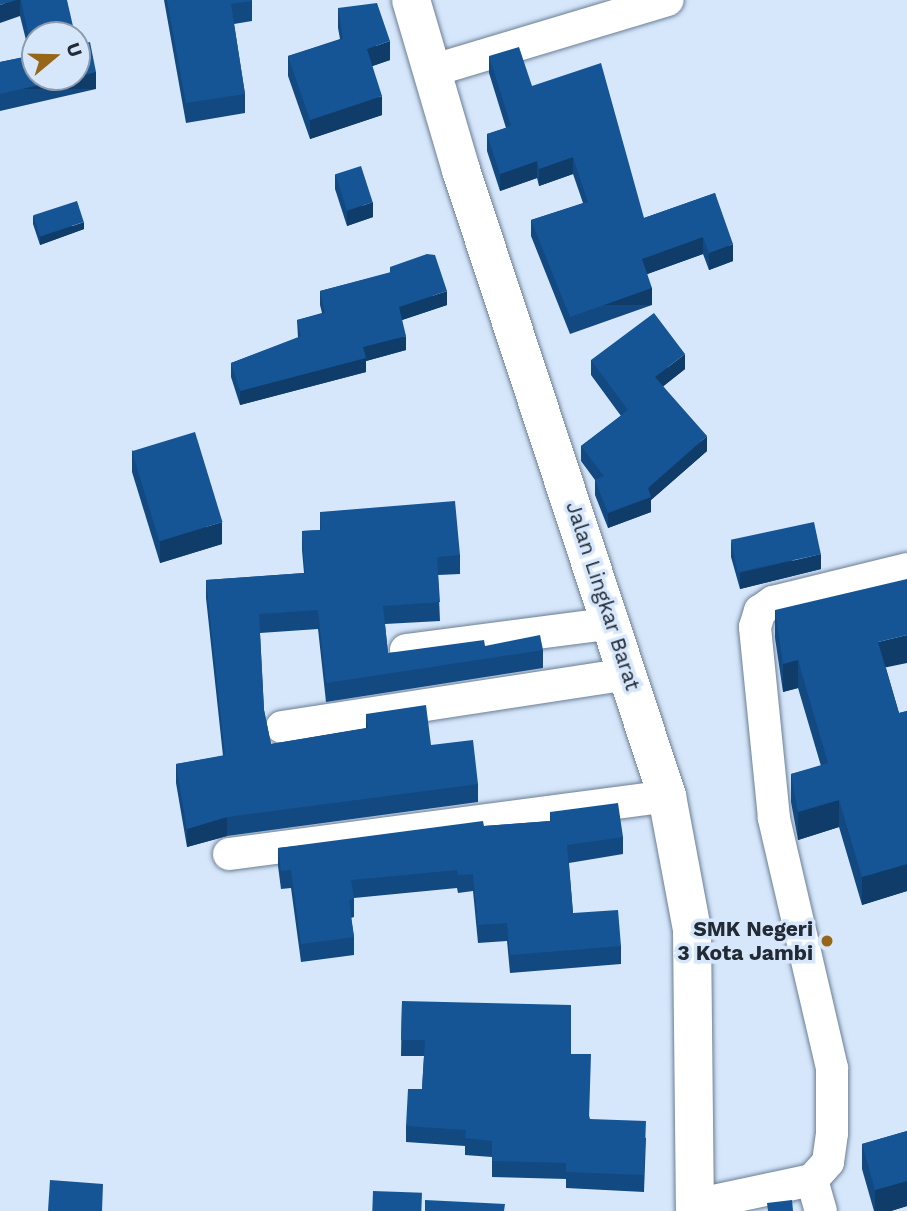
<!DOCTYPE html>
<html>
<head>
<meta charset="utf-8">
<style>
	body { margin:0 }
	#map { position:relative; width:907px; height:1211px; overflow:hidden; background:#d6e7fb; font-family:"Work Sans",sans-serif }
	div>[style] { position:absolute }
	.roads { filter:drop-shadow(0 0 2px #6b7e95) drop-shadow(0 0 2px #6b7e95) }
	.minor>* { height:32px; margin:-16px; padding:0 16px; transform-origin:16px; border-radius:16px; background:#fff }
	.highway>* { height:38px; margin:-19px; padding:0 19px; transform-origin:19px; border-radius:19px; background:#fff }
	.wall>* { inset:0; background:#124981 }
	.shaded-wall>* { inset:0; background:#0f3c69; transform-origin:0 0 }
	.building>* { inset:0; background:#155596; transform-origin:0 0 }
	.dots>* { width:19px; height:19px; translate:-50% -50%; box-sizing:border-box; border:4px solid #d6e7fb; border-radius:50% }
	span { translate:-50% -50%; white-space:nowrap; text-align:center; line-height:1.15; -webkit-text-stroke:7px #d6e7fb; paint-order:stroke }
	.street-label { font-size:21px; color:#222a33 }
	.poi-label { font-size:21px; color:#222a33; font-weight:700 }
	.right { translate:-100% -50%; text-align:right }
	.north { position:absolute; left:21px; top:21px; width:70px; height:70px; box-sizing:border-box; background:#d6e7fb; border:2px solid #8e9bab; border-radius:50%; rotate:71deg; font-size:19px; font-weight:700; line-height:28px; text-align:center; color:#222a33 }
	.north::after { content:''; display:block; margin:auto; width:24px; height:32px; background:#976618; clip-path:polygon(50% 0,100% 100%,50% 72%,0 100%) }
</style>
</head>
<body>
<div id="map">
	<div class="roads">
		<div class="minor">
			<div style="left:431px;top:71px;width:247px;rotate:-16.7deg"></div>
			<div style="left:406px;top:650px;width:209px;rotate:-7.4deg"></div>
			<div style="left:282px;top:727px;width:351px;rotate:-8.7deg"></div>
			<div style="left:229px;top:854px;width:442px;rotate:-7.5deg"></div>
			<div style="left:812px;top:1180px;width:32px;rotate:74deg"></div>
			<div style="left:695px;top:1205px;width:120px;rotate:-12.1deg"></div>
			<div style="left:812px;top:1180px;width:24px;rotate:-48deg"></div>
			<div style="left:828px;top:1162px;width:29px;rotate:-82deg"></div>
			<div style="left:832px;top:1133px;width:65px;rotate:-90deg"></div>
			<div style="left:832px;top:1068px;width:257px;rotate:-103.1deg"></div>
			<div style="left:774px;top:818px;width:192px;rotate:-95.7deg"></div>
			<div style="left:755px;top:627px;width:17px;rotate:-73deg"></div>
			<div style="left:760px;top:611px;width:16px;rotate:-35deg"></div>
			<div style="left:773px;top:602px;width:138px;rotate:-13.8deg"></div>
		</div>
		<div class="highway">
			<div style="left:411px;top:0;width:177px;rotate:73.6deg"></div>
			<div style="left:461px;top:170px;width:659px;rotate:71.78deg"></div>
			<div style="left:667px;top:796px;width:136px;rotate:79.4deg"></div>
			<div style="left:692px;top:930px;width:281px;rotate:89.4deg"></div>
		</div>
	</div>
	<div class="wall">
		<div style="clip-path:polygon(0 0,67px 0,35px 35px,96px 89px,0 111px,0 62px,30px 56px,20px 16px)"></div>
		<div style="clip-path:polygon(164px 0,252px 0,252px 21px,234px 24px,245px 94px,245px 113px,186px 123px)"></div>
		<div style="clip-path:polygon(338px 8px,390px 60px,372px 66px,382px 115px,310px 139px,288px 76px,288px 56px,340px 39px,338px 28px)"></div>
		<div style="clip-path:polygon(489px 56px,532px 86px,644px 218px,715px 193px,733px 261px,709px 270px,703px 254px,647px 274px,652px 305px,570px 334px,531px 236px,531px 220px,583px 203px,573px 174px,539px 186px,537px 178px,500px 191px,487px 151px,487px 134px,506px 128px,489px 73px)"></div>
		<div style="clip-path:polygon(335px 174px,373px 217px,347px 226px,335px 189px)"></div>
		<div style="clip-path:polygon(33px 216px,84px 229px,40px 245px,33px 224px)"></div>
		<div style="clip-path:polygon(390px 267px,447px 305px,402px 320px,406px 350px,366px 361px,366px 372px,240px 405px,231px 377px,231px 363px,298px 338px,297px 320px,322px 313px,320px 305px,320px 291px,390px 273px)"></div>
		<div style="clip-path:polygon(591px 360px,685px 369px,663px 386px,707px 451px,651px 500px,651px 512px,608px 528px,595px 495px,595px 480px,581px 461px,581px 446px,621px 416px,591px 375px)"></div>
		<div style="clip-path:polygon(132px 450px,222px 544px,160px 563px,132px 472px)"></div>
		<div style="clip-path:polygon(320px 512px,460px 555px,460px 574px,438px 575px,440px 621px,385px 624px,388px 653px,485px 646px,543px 650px,543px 668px,326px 702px,318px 629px,260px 633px,264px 710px,271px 744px,366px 728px,366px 714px,431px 745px,478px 784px,478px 802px,227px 836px,187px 847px,176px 783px,176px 764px,223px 756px,206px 598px,206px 580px,304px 573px,302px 550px,302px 531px,320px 530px)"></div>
		<div style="clip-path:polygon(731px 542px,821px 569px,740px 589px,731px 557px)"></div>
		<div style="clip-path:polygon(775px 610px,886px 668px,899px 713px,907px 711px,907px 891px,862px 905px,839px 827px,798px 840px,791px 802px,791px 774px,821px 766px,798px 688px,783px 692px,775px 638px)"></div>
		<div style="clip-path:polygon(550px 812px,623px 837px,623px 854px,569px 863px,573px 913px,621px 946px,621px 964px,510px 973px,507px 941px,478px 943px,473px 891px,458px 893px,457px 888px,354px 898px,354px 917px,351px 918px,354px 937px,354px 955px,301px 962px,291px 888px,281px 889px,278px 866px,278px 848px,484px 826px,550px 821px)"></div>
		<div style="clip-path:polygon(402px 1001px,571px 1054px,590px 1119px,646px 1138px,644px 1192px,566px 1188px,566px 1179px,492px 1177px,492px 1157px,465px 1155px,465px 1146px,406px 1142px,406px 1126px,422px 1089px,424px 1056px,401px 1056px)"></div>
		<div style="clip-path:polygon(907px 1131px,907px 1206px,891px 1211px,874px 1211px,862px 1169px,862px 1144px)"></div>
	</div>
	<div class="shaded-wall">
		<div style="clip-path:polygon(16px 0,20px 0,20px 16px,0 23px,0 5px)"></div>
		<div style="clip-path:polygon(390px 41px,390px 60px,367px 68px,367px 49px)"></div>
		<div style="left:96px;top:72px;width:17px;height:98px;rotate:90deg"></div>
		<div style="clip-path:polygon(382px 96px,382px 115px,310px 139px,310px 120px)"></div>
		<div style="clip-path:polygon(573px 157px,573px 174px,539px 186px,539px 169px)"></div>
		<div style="clip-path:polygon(537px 161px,537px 178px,500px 191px,500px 174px)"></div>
		<div style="clip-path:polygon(373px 202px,373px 217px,347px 226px,347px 211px)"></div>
		<div style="clip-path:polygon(84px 222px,84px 229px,40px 245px,40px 237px)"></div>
		<div style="clip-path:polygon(703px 237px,703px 254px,642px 276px,642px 259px)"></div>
		<div style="clip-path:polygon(733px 244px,733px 261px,709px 270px,709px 253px)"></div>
		<div style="left:652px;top:288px;width:17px;height:87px;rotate:90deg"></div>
		<div style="clip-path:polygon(447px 291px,447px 305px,399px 321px,399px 307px)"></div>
		<div style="clip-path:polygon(406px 336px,406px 350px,366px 361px,366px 372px,240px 405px,240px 391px,363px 347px)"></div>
		<div style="clip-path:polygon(685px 354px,685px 369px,655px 393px,655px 377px)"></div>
		<div style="clip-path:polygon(707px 436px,707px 451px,651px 500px,651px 512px,608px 528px,608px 513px,648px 488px)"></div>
		<div style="clip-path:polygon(222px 522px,222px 544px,160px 563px,160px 541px)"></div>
		<div style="clip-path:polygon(821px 554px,821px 569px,740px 589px,740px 573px)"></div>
		<div style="clip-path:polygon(907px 635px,907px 663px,878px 669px,878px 642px)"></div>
		<div style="clip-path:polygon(798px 660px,798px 688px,783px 692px,783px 664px)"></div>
		<div style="clip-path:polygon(839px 800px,839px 827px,798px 840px,798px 812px)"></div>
		<div style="clip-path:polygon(227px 817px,227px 836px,187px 847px,187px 829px)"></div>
		<div style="clip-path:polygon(907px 864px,907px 891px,862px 905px,862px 877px)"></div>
		<div style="clip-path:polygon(907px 1181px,907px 1206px,891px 1211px,875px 1211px,875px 1190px)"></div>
	</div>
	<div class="building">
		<div style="clip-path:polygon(0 0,16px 0,0 5px)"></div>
		<div style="clip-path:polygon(21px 0,67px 0,75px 35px,35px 35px,35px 77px,75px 77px,0 94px,0 62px,33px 55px)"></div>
		<div style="clip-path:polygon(167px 0,252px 0,252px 1px,231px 4px,245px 94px,186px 103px)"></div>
		<div style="clip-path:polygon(377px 3px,390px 41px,367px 49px,382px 96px,310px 120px,288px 56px,343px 39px,338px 8px)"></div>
		<div style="clip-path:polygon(90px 42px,96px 72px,77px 77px,77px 44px,77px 45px)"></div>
		<div style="clip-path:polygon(519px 47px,532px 86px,601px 63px,644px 218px,715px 193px,733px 244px,709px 253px,703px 237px,642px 259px,652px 288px,570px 317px,531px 220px,588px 202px,573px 157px,539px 169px,537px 161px,500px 174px,487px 134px,511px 126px,489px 56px)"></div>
		<div style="left:361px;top:166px;width:38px;height:27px;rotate:72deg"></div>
		<div style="left:77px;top:201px;width:22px;height:46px;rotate:72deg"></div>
		<div style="clip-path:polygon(427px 254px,435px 255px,447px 291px,399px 307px,406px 336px,363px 347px,366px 358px,240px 391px,231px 363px,301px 336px,297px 320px,325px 313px,320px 291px,391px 272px,390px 267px)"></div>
		<div style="clip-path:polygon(654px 313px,685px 354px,655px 377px,707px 436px,648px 488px,651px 497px,608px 513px,595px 480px,604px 476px,581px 446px,628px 410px,591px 360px)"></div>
		<div style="left:195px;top:432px;width:94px;height:66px;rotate:73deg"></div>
		<div style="clip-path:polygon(455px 501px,460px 555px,437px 557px,440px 602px,383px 606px,388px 653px,484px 640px,485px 646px,540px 635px,543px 650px,326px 683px,318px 610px,259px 614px,264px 710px,271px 744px,368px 728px,366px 714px,426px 705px,431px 745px,473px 740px,478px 784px,227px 817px,187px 829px,176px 764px,225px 755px,206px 580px,305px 573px,302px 531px,321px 530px,320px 512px)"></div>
		<div style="left:814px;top:522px;width:33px;height:85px;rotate:78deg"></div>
		<div style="clip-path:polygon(907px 579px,907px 635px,878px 642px,899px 713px,907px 711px,907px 864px,862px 877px,839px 800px,798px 812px,791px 774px,828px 763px,798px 660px,783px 664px,775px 610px)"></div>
		<div style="clip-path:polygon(618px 803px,623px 837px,567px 845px,573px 913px,618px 910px,621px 946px,510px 955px,507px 923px,478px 925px,473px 874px,458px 875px,457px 870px,351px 880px,354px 899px,349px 900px,354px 937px,301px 944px,291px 870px,281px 871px,278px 848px,483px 821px,484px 826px,551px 821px,550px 812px)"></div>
		<div style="clip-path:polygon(402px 1001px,571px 1005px,571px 1054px,591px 1054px,589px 1119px,646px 1121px,644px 1175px,566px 1172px,566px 1163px,492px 1161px,492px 1141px,465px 1138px,466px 1130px,406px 1126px,408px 1089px,422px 1089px,425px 1040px,401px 1040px)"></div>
		<div style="clip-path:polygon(907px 1131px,907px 1181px,875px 1190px,862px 1144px)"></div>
		<div style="clip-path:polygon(50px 1180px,103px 1184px,102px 1211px,48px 1211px)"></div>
		<div style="left:373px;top:1191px;width:49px;height:20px;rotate:2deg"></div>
		<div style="clip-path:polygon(425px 1200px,505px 1204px,504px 1211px,425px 1211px)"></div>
		<div style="clip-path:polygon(792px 1200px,793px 1211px,768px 1211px,767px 1203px)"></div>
	</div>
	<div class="dots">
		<div style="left:827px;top:941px;background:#976618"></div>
	</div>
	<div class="street-label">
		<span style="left:603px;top:596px;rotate:72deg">Jalan Lingkar Barat</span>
	</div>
	<div class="poi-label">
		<span class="right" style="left:813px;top:941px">SMK Negeri<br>3 Kota Jambi</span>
	</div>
	<div class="north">U</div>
</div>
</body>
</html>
